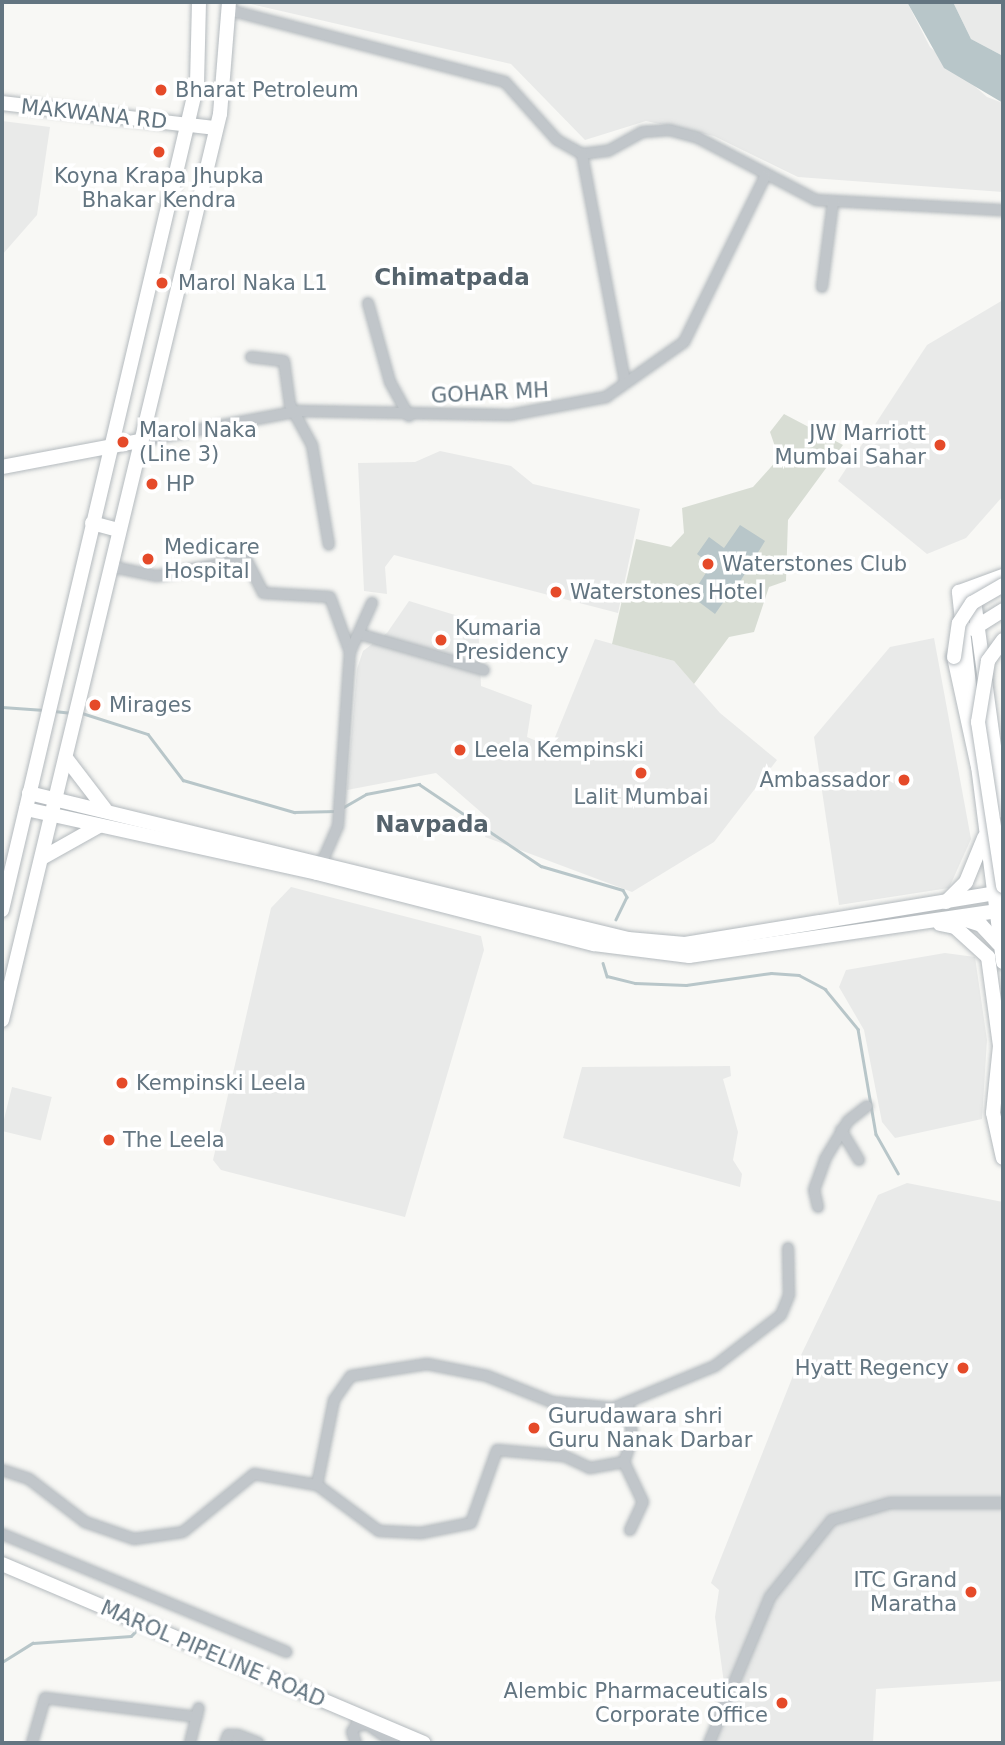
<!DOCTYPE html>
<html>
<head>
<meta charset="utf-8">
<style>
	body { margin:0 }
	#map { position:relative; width:1005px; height:1745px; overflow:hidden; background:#f8f8f5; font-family:"DejaVu Sans",sans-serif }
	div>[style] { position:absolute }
	.built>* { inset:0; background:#e9eae9; transform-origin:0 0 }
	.green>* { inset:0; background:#d8ddd4 }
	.water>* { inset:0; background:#b8c6c9 }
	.stream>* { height:2.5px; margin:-1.25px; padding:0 1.25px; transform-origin:1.25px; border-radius:1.25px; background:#b8c6c9 }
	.roads { filter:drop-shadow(0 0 2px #b4babe) drop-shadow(0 0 2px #b4babe) }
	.street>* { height:10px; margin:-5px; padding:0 5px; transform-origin:5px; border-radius:5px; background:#c1c6ca }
	.secondary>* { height:14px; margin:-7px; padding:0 7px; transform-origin:7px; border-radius:7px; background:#fff }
	.primary>* { height:14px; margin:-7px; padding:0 7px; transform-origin:7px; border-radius:7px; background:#fff }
	.bridges { filter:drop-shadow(0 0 2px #b4babe) drop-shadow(0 0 2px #b4babe) }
	.secondary-bridge>* { height:14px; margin:-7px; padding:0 7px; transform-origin:7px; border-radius:7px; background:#fff }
	.primary-bridge>* { height:14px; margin:-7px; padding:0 7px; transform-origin:7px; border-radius:7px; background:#fff }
	.dots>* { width:19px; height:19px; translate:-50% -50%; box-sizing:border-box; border:4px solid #fff; border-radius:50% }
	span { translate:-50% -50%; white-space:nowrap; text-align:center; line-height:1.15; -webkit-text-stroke:7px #fff; paint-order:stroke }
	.poi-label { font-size:21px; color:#637581 }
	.left { translate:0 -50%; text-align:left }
	.right { translate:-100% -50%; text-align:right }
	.street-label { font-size:21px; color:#637581 }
	.neighbourhood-label { font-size:23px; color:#55636c; font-weight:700 }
	.frame { position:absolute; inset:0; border:4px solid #637581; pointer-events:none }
</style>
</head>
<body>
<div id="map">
	<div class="built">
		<div style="clip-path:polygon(242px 2px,907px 2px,930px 47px,987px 97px,1003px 103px,1003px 192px,798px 177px,714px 136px,646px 121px,585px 140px,511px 64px)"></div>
		<div style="clip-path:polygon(953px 2px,1003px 2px,1003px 56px,971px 39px)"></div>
		<div style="clip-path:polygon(2px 121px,50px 127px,37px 215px,2px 255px)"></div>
		<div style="clip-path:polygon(1003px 300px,1003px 496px,966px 538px,927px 554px,838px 481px,927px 345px)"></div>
		<div style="clip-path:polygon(440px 451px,511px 466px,533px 484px,640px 509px,618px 613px,394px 555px,385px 567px,387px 594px,364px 591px,358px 463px,415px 462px)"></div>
		<div style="clip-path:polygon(409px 601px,478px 622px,481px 686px,532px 705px,527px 737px,551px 747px,595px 639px,674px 661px,720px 713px,777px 760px,714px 842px,632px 892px,485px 837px,490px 820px,436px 773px,347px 790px,357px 669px,363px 651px,387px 633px)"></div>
		<div style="clip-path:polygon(934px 638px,971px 839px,949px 888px,839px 905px,814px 737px,890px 647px)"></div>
		<div style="clip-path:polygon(291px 887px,481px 936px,484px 950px,405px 1217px,221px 1170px,213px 1160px,271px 908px)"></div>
		<div style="clip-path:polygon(945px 953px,975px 957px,987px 1040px,982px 1119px,895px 1138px,882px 1122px,864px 1030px,839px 987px,846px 970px)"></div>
		<div style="clip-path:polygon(730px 1066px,731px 1076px,723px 1079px,738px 1132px,733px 1160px,742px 1174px,740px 1187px,563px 1138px,582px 1067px)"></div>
		<div style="left:12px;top:1087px;width:41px;height:45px;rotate:14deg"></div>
		<div style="clip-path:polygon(907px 1183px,1003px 1202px,1003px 1681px,876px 1689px,873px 1743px,708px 1743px,726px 1698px,715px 1617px,719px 1590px,711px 1583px,802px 1353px,878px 1195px)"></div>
	</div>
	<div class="green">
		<div style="clip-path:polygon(784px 414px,843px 445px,788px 520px,786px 581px,769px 587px,754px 632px,729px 637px,694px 684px,674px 661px,612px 644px,636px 539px,671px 547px,684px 533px,682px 508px,753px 487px,779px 458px,770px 432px)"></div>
	</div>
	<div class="water">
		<div style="clip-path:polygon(907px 2px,953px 2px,971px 39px,1003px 56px,1003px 103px,944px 68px)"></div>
		<div style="clip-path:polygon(740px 525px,765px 541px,741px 580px,749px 587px,740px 602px,729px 594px,715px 614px,691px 596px,711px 565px,697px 554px,709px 537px,724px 548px)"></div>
	</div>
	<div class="stream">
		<div style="left:2px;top:707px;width:42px;rotate:4.1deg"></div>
		<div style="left:54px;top:711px;width:18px;rotate:6deg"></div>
		<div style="left:82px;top:713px;width:69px;rotate:17.7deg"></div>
		<div style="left:148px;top:734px;width:58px;rotate:52.7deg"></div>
		<div style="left:183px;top:780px;width:116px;rotate:16.1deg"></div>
		<div style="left:294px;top:812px;width:42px;rotate:-1.4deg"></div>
		<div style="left:342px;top:808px;width:28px;rotate:-30deg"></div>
		<div style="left:366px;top:794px;width:54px;rotate:-10.7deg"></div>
		<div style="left:419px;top:784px;width:147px;rotate:33.9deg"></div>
		<div style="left:541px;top:866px;width:85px;rotate:16.3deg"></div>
		<div style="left:623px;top:890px;width:8px;rotate:60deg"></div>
		<div style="left:627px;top:897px;width:25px;rotate:116deg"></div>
		<div style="left:603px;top:963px;width:14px;rotate:73deg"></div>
		<div style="left:607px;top:976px;width:29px;rotate:14deg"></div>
		<div style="left:635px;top:983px;width:51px;rotate:2.2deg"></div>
		<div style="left:686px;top:985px;width:86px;rotate:-8deg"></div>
		<div style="left:771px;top:973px;width:28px;rotate:4deg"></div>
		<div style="left:799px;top:975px;width:30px;rotate:28deg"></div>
		<div style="left:825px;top:989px;width:52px;rotate:50.5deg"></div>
		<div style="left:858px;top:1029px;width:107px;rotate:80.3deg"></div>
		<div style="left:876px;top:1134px;width:45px;rotate:60.6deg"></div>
		<div style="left:2px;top:1662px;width:36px;rotate:-32deg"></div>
		<div style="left:33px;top:1643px;width:98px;rotate:-4.1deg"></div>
		<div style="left:131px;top:1636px;width:8px;rotate:-45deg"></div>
	</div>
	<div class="roads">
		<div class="street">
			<div style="left:229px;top:10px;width:285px;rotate:14.6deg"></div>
			<div style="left:505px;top:82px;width:78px;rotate:48.1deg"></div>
			<div style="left:557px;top:140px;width:29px;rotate:29deg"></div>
			<div style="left:582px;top:154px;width:26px;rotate:-7deg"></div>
			<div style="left:608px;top:151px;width:39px;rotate:-29deg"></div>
			<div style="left:642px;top:132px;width:27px;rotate:-4deg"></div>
			<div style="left:669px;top:130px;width:30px;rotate:15deg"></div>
			<div style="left:698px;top:138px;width:133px;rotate:27.7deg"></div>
			<div style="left:816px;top:200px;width:187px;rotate:3.1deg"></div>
			<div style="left:582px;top:154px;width:231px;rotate:79.3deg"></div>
			<div style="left:822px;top:287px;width:86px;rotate:-82.6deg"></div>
			<div style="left:368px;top:303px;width:82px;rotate:74.4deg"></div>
			<div style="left:390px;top:382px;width:39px;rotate:61deg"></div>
			<div style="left:251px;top:357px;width:33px;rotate:7deg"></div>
			<div style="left:284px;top:361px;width:44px;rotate:82.2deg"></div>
			<div style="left:290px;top:405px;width:46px;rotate:61.2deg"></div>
			<div style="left:312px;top:445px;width:101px;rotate:80.4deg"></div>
			<div style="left:139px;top:441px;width:163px;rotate:-10.6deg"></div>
			<div style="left:299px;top:411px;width:211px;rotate:1.1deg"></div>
			<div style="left:510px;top:415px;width:98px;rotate:-10.6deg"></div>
			<div style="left:606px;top:397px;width:95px;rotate:-35.2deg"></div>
			<div style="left:684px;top:342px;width:184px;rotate:-63.9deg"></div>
			<div style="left:113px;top:567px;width:45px;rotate:11.6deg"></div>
			<div style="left:157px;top:576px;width:91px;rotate:-10.8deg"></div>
			<div style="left:246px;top:559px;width:38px;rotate:63deg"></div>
			<div style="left:263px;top:593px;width:67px;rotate:3.4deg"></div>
			<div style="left:330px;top:597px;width:59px;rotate:70deg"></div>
			<div style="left:359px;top:634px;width:130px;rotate:16.1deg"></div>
			<div style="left:319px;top:869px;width:47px;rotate:-66.2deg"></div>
			<div style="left:338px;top:826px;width:174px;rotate:-86.1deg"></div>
			<div style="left:350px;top:652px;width:54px;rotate:-65.8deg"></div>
			<div style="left:841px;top:1130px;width:35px;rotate:59deg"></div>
			<div style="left:818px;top:1207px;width:17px;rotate:-103deg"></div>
			<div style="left:814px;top:1190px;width:33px;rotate:-70deg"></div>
			<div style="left:825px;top:1159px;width:44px;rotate:-58.8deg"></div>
			<div style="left:848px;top:1121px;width:24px;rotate:-38deg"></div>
			<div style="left:628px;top:1403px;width:35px;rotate:83deg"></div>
			<div style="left:632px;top:1438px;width:25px;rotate:108deg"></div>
			<div style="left:624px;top:1462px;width:35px;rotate:170deg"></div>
			<div style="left:590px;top:1468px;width:29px;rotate:-155deg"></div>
			<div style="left:564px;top:1456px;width:67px;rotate:-174.9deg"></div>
			<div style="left:497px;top:1450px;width:77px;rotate:109.6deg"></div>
			<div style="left:471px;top:1523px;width:51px;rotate:168.7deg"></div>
			<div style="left:421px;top:1533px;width:42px;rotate:-177.3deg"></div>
			<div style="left:379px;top:1531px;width:77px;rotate:-143.4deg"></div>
			<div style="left:317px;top:1485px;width:87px;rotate:-78.7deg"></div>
			<div style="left:334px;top:1400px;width:29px;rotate:-55deg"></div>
			<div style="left:351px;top:1376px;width:77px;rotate:-9deg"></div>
			<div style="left:427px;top:1364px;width:61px;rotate:11.3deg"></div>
			<div style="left:487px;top:1376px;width:70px;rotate:21.8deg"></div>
			<div style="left:552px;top:1402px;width:61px;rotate:5.6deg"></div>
			<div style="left:613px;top:1408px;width:110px;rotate:-22.4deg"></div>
			<div style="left:715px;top:1366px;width:83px;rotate:-37.7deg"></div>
			<div style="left:781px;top:1315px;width:22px;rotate:-68deg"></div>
			<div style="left:789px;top:1295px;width:47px;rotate:-91.2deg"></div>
			<div style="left:624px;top:1462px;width:44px;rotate:64.6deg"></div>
			<div style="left:643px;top:1502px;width:31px;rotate:115deg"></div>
			<div style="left:2px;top:1470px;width:28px;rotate:18deg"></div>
			<div style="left:29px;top:1479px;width:71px;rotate:37.5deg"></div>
			<div style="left:85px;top:1522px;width:52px;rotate:19.1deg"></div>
			<div style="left:134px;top:1539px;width:49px;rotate:-8.1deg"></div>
			<div style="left:183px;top:1532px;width:92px;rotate:-39.2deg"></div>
			<div style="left:254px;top:1474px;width:64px;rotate:9.9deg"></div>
			<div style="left:2px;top:1534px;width:308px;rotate:22.5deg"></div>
			<div style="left:357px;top:1726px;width:10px;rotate:-11deg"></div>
			<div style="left:367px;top:1724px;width:33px;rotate:35deg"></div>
			<div style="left:32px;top:1743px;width:47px;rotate:-73.9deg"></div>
			<div style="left:45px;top:1698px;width:153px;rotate:7.1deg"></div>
			<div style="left:190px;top:1743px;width:36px;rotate:-76deg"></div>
			<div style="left:225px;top:1743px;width:9px;rotate:-69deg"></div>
			<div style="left:228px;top:1735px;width:10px"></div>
			<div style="left:238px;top:1735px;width:22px;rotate:21deg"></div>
			<div style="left:356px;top:1743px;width:12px;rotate:-110deg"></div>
			<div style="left:352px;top:1732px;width:14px;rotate:-60deg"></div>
			<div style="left:709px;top:1743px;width:158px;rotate:-67.3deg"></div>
			<div style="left:770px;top:1597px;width:99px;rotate:-51.2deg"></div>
			<div style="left:832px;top:1520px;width:60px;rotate:-16.3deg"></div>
			<div style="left:890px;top:1503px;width:113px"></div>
		</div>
		<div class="secondary">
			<div style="left:2px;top:103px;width:215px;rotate:6.7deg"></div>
			<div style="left:2px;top:467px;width:139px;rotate:-10.7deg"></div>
			<div style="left:973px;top:593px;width:220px;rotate:82.2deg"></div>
			<div style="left:973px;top:629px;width:36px;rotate:-32deg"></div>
			<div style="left:954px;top:657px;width:113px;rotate:77.7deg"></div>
			<div style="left:974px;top:731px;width:140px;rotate:-96.2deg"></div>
			<div style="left:959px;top:592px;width:47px;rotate:-20deg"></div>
			<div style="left:66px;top:758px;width:64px;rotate:52.6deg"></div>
			<div style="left:977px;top:758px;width:206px;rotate:82.7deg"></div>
			<div style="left:29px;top:793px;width:617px;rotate:13.7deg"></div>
			<div style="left:628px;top:939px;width:57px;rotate:5deg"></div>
			<div style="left:685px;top:944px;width:322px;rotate:-9.3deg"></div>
			<div style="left:26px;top:809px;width:298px;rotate:12.4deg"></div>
			<div style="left:317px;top:873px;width:286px;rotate:14.4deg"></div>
			<div style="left:594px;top:944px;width:96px;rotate:7.2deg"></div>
			<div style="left:689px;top:956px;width:317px;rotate:-8.3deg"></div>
			<div style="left:42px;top:858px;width:65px;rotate:-29.3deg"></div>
			<div style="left:946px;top:902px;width:28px;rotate:-45deg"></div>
			<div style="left:966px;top:882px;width:48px;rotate:-67.8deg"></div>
			<div style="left:963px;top:919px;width:19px;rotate:18deg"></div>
			<div style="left:981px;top:925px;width:26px;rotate:47deg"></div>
			<div style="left:940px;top:924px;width:15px;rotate:11deg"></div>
			<div style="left:955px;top:927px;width:45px;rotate:42.3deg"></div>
			<div style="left:988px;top:957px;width:90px;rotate:82.3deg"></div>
			<div style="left:1000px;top:1046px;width:67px;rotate:96deg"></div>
			<div style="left:993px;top:1113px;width:46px;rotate:77.5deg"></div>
			<div style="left:2px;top:1564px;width:458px;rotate:23deg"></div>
		</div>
		<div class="primary">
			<div style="left:92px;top:523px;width:28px;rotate:15deg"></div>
			<div style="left:2px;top:910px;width:849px;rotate:-76.72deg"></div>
			<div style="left:197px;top:84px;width:82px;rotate:-88.6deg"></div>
			<div style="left:2px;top:1020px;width:932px;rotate:-76.47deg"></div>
			<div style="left:220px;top:114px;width:112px;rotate:-85.4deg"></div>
		</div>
	</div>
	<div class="bridges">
		<div class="secondary-bridge">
			<div style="left:954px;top:657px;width:34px;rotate:-82deg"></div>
			<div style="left:959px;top:623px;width:24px;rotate:-57deg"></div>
			<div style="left:972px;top:603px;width:36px;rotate:-30deg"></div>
		</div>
		<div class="primary-bridge">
			<div style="left:1003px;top:640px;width:26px;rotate:126deg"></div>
			<div style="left:988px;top:661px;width:62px;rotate:99.3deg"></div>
			<div style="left:978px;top:722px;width:166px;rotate:81.3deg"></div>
		</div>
	</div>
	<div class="dots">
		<div style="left:161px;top:90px;background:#e54a29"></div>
		<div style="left:159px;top:152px;background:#e54a29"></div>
		<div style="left:162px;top:283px;background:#e54a29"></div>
		<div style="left:123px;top:442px;background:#e54a29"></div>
		<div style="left:940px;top:445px;background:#e54a29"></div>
		<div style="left:152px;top:484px;background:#e54a29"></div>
		<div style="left:148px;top:559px;background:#e54a29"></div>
		<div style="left:708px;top:564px;background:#e54a29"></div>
		<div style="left:556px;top:592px;background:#e54a29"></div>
		<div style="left:441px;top:640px;background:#e54a29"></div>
		<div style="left:95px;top:705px;background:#e54a29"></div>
		<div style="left:460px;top:750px;background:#e54a29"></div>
		<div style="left:641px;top:773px;background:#e54a29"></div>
		<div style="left:904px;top:780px;background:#e54a29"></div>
		<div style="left:122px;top:1083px;background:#e54a29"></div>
		<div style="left:109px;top:1140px;background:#e54a29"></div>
		<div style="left:963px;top:1368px;background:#e54a29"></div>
		<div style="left:534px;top:1428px;background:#e54a29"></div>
		<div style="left:971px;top:1592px;background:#e54a29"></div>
		<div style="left:782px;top:1703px;background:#e54a29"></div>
	</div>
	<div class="poi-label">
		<span class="left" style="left:175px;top:90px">Bharat Petroleum</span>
		<span style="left:159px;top:188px">Koyna Krapa Jhupka<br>Bhakar Kendra</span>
		<span class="left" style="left:178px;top:283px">Marol Naka L1</span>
		<span class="left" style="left:139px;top:442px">Marol Naka<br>(Line 3)</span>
		<span class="right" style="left:926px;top:445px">JW Marriott<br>Mumbai Sahar</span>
		<span class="left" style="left:166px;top:484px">HP</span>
		<span class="left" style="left:164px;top:559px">Medicare<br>Hospital</span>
		<span class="left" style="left:722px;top:564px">Waterstones Club</span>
		<span class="left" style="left:570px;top:592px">Waterstones Hotel</span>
		<span class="left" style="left:455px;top:640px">Kumaria<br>Presidency</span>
		<span class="left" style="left:109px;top:705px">Mirages</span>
		<span class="left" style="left:474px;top:750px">Leela Kempinski</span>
		<span class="right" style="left:890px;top:780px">Ambassador</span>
		<span style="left:641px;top:797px">Lalit Mumbai</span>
		<span class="left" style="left:136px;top:1083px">Kempinski Leela</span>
		<span class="left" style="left:123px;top:1140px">The Leela</span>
		<span class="right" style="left:949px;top:1368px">Hyatt Regency</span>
		<span class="left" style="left:548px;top:1428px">Gurudawara shri<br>Guru Nanak Darbar</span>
		<span class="right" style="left:957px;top:1592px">ITC Grand<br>Maratha</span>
		<span class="right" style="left:768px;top:1703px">Alembic Pharmaceuticals<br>Corporate Office</span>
	</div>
	<div class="street-label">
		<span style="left:94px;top:114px;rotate:6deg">MAKWANA RD</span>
		<span style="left:490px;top:393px;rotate:-3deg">GOHAR MH</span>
		<span style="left:213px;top:1654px;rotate:23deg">MAROL PIPELINE ROAD</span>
	</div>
	<div class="neighbourhood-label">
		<span style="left:452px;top:277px">Chimatpada</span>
		<span style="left:432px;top:824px">Navpada</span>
	</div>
	<div class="frame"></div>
</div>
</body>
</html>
